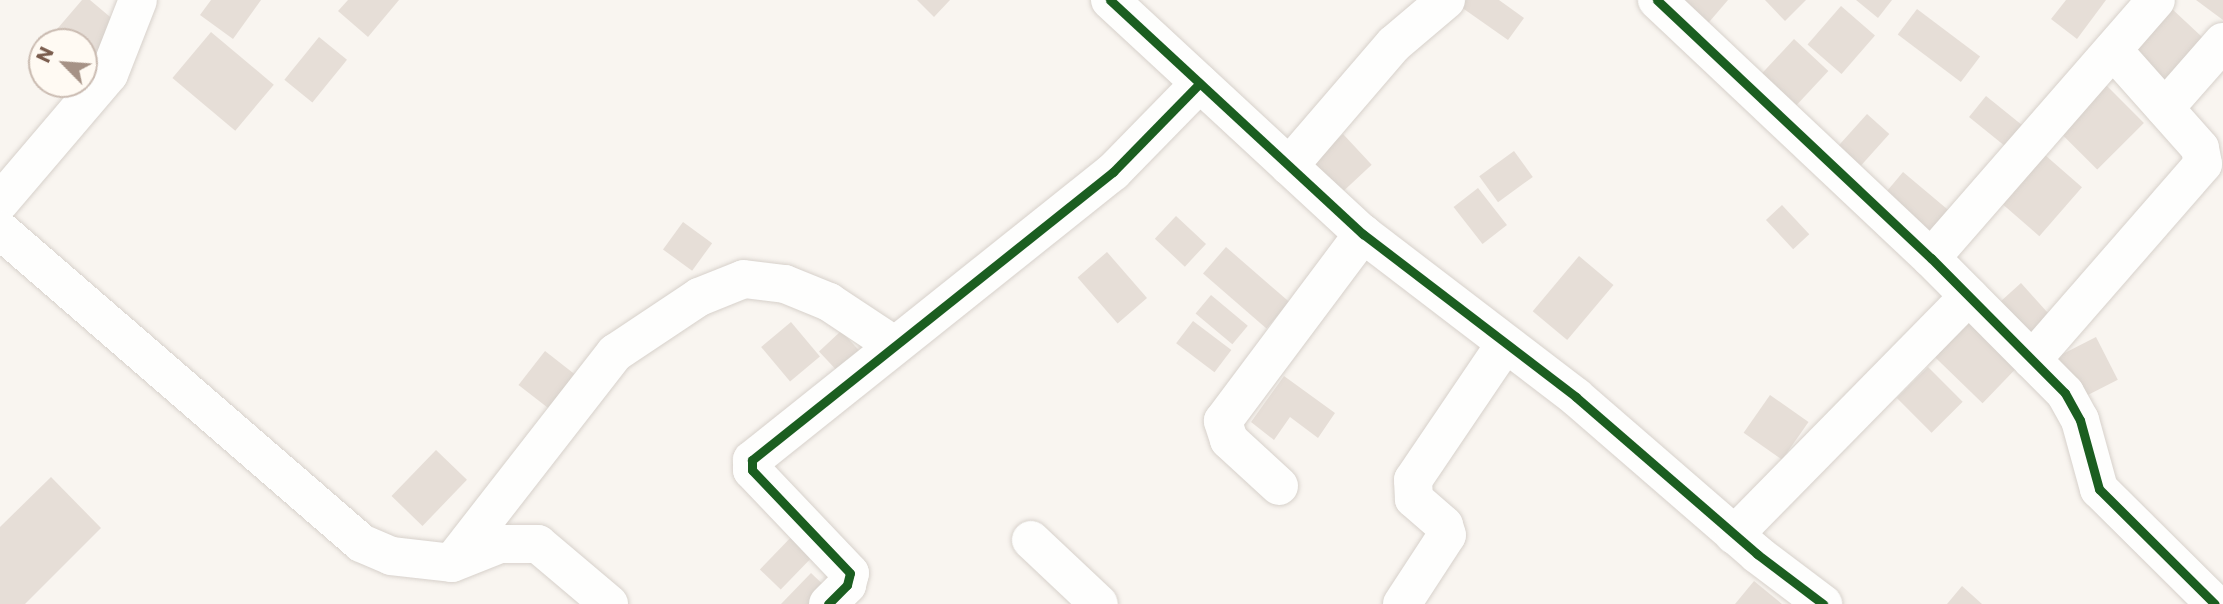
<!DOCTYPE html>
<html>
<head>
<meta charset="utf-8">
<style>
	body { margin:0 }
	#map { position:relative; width:2223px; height:604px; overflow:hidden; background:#f9f5f0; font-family:Poppins,sans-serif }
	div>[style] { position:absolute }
	.building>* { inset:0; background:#e6ded7; transform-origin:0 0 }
	.roads { filter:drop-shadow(0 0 2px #d7d1cb) drop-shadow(0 0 2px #d7d1cb) }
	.street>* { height:38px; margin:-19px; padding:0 19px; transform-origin:19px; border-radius:19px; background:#fefefd }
	.secondary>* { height:38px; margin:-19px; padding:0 19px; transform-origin:19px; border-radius:19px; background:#fefefd }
	.cycleway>* { height:9px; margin:-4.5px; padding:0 4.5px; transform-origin:4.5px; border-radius:4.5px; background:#1b5e20 }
	span { translate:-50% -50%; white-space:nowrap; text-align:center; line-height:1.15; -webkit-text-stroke:6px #fffaf3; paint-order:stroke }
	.north { position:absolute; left:28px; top:28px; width:70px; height:70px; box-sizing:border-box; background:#fffaf3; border:2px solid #cabbb1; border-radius:50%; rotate:295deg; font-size:19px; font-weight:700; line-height:28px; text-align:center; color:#7a5c4d }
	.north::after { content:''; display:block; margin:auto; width:24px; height:32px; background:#a69286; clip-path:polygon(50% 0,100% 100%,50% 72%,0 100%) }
</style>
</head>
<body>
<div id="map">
	<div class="building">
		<div style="clip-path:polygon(82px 0,90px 0,122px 27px,84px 71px,84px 42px,46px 42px)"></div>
		<div style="clip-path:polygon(211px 0,261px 0,233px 39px,200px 15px)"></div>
		<div style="clip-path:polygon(348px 0,399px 0,368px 37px,338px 11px)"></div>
		<div style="clip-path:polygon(917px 0,950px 0,934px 17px)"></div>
		<div style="clip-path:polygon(1466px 0,1499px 0,1524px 18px,1508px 40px,1461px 7px)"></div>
		<div style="clip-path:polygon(1671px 0,1728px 0,1704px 28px)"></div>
		<div style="clip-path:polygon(1765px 0,1806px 0,1785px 21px)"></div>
		<div style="clip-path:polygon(1856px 0,1892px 0,1878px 18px)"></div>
		<div style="clip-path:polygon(2066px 0,2106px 0,2077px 39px,2051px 19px)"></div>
		<div style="clip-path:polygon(2196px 0,2223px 0,2223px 20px)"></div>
		<div style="left:1841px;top:6px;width:45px;height:51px;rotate:41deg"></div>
		<div style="left:2171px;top:8px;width:49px;height:60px;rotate:43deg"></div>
		<div style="left:1917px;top:9px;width:79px;height:32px;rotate:37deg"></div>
		<div style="left:211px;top:32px;width:82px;height:60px;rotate:40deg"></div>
		<div style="left:319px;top:37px;width:36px;height:55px;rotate:39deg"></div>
		<div style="left:1794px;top:39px;width:47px;height:56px;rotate:43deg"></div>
		<div style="left:2105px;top:84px;width:55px;height:66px;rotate:45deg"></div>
		<div style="left:1986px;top:96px;width:51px;height:27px;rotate:39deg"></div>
		<div style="left:1867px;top:114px;width:30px;height:53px;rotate:42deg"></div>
		<div style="left:1343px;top:134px;width:42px;height:51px;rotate:47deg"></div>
		<div style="left:1514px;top:151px;width:32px;height:43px;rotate:54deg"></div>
		<div style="left:2045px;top:155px;width:49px;height:65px;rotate:41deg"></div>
		<div style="left:1903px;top:172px;width:59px;height:43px;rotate:40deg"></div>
		<div style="left:1478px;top:188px;width:47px;height:31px;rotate:52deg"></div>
		<div style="left:1782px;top:205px;width:40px;height:22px;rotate:47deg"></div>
		<div style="left:1176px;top:216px;width:41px;height:31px;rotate:43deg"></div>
		<div style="left:683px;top:222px;width:36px;height:34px;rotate:36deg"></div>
		<div style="left:1226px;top:247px;width:84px;height:35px;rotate:41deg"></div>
		<div style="left:1107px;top:252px;width:61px;height:39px;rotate:49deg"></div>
		<div style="left:1579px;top:256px;width:45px;height:72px;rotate:40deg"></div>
		<div style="left:2021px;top:283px;width:50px;height:38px;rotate:48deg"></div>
		<div style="left:1211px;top:295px;width:48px;height:24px;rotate:40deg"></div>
		<div style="left:1974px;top:317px;width:66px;height:56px;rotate:44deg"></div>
		<div style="left:1193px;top:321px;width:48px;height:28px;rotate:37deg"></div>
		<div style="left:791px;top:322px;width:45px;height:39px;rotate:50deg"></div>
		<div style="left:841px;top:331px;width:37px;height:30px;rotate:47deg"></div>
		<div style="left:2096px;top:337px;width:48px;height:49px;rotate:63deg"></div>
		<div style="left:545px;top:351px;width:47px;height:43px;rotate:38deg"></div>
		<div style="left:1928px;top:367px;width:49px;height:44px;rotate:45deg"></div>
		<div style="clip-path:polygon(1284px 376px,1335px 413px,1318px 438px,1290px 417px,1274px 440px,1251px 422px)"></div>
		<div style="left:1770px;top:395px;width:47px;height:46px;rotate:35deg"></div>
		<div style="left:436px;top:450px;width:43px;height:64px;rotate:44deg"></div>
		<div style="clip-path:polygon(51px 477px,101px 528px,25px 604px,0 604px,0 527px)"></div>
		<div style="left:796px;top:532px;width:29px;height:52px;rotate:44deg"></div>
		<div style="clip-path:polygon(811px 573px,832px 593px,822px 604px,781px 604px)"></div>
		<div style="clip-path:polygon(1754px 581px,1782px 604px,1735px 604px)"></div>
		<div style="clip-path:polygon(1962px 586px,1982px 604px,1947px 604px)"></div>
	</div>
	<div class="roads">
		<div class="street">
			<div style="left:1110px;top:0;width:345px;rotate:42.8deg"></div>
			<div style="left:1363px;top:234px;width:268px;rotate:37.4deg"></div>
			<div style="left:1576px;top:397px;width:240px;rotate:40.9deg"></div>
			<div style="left:1757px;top:554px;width:83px;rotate:37.1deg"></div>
			<div style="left:2165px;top:108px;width:88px;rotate:-48.7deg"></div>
			<div style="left:1289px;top:166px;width:161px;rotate:-49.3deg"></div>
			<div style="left:1394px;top:44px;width:68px;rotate:-40.2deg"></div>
			<div style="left:0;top:202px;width:168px;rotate:-49.6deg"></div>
			<div style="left:109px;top:74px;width:79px;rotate:-68.6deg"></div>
			<div style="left:0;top:230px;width:478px;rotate:40.9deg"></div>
			<div style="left:361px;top:543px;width:33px;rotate:23deg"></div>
			<div style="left:391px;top:556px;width:61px;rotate:6.5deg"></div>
			<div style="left:452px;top:563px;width:52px;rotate:-21.6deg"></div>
			<div style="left:500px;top:544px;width:38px"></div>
			<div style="left:538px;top:544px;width:93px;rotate:40.2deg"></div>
			<div style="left:1931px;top:258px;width:342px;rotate:-48.9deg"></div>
			<div style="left:2032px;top:360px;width:260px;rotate:-48.9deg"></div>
			<div style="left:2203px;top:164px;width:16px;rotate:-101deg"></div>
			<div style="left:2200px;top:148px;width:131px;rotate:-131.6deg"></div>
			<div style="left:1279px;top:486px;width:68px;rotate:-137.4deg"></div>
			<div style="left:1229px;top:440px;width:20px;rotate:-108deg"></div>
			<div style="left:1223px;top:421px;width:234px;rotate:-53.2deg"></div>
			<div style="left:1734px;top:535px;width:335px;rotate:-45.5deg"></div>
			<div style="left:1031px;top:540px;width:93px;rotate:43.3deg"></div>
			<div style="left:453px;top:561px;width:264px;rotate:-52.1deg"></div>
			<div style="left:615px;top:353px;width:101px;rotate:-33.7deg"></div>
			<div style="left:699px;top:297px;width:48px;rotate:-21.8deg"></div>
			<div style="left:744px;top:279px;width:41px;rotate:7deg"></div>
			<div style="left:785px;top:284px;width:48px;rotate:22.2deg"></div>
			<div style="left:829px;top:302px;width:78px;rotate:33.5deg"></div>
			<div style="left:828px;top:604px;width:27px;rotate:-45deg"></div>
			<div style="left:847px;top:585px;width:12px;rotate:-76deg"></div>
			<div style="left:850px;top:573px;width:142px;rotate:-133.6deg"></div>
			<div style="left:752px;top:470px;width:10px;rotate:-90deg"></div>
			<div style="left:752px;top:460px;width:462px;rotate:-38.6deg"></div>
			<div style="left:1113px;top:172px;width:124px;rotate:-45.7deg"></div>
			<div style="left:1402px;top:604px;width:82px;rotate:-56.9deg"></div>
			<div style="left:1447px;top:535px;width:10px;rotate:-107deg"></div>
			<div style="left:1444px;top:525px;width:40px;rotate:-139deg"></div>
			<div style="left:1414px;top:499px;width:19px;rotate:-93deg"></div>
			<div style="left:1413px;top:480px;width:164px;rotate:-55.9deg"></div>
		</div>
		<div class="secondary">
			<div style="left:1657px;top:0;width:376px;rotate:43.3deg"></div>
			<div style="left:1931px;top:258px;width:190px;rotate:45.2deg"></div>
			<div style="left:2065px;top:393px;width:31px;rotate:61deg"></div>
			<div style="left:2080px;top:420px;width:72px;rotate:74.6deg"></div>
			<div style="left:2099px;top:489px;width:163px;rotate:44.8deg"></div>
		</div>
	</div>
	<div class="cycleway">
		<div style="left:1110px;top:0;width:345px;rotate:42.8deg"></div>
		<div style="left:1363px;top:234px;width:268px;rotate:37.4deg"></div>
		<div style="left:1576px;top:397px;width:240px;rotate:40.9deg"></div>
		<div style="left:1757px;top:554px;width:83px;rotate:37.1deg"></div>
		<div style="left:1657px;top:0;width:376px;rotate:43.3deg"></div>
		<div style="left:1931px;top:258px;width:190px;rotate:45.2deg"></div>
		<div style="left:2065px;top:393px;width:31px;rotate:61deg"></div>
		<div style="left:2080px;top:420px;width:72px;rotate:74.6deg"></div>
		<div style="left:2099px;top:489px;width:163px;rotate:44.8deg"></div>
		<div style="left:828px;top:604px;width:27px;rotate:-45deg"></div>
		<div style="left:847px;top:585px;width:12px;rotate:-76deg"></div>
		<div style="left:850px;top:573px;width:142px;rotate:-133.6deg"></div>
		<div style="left:752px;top:470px;width:10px;rotate:-90deg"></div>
		<div style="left:752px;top:460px;width:462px;rotate:-38.6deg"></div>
		<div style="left:1113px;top:172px;width:124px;rotate:-45.7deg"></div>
	</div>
	<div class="north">N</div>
</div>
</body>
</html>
